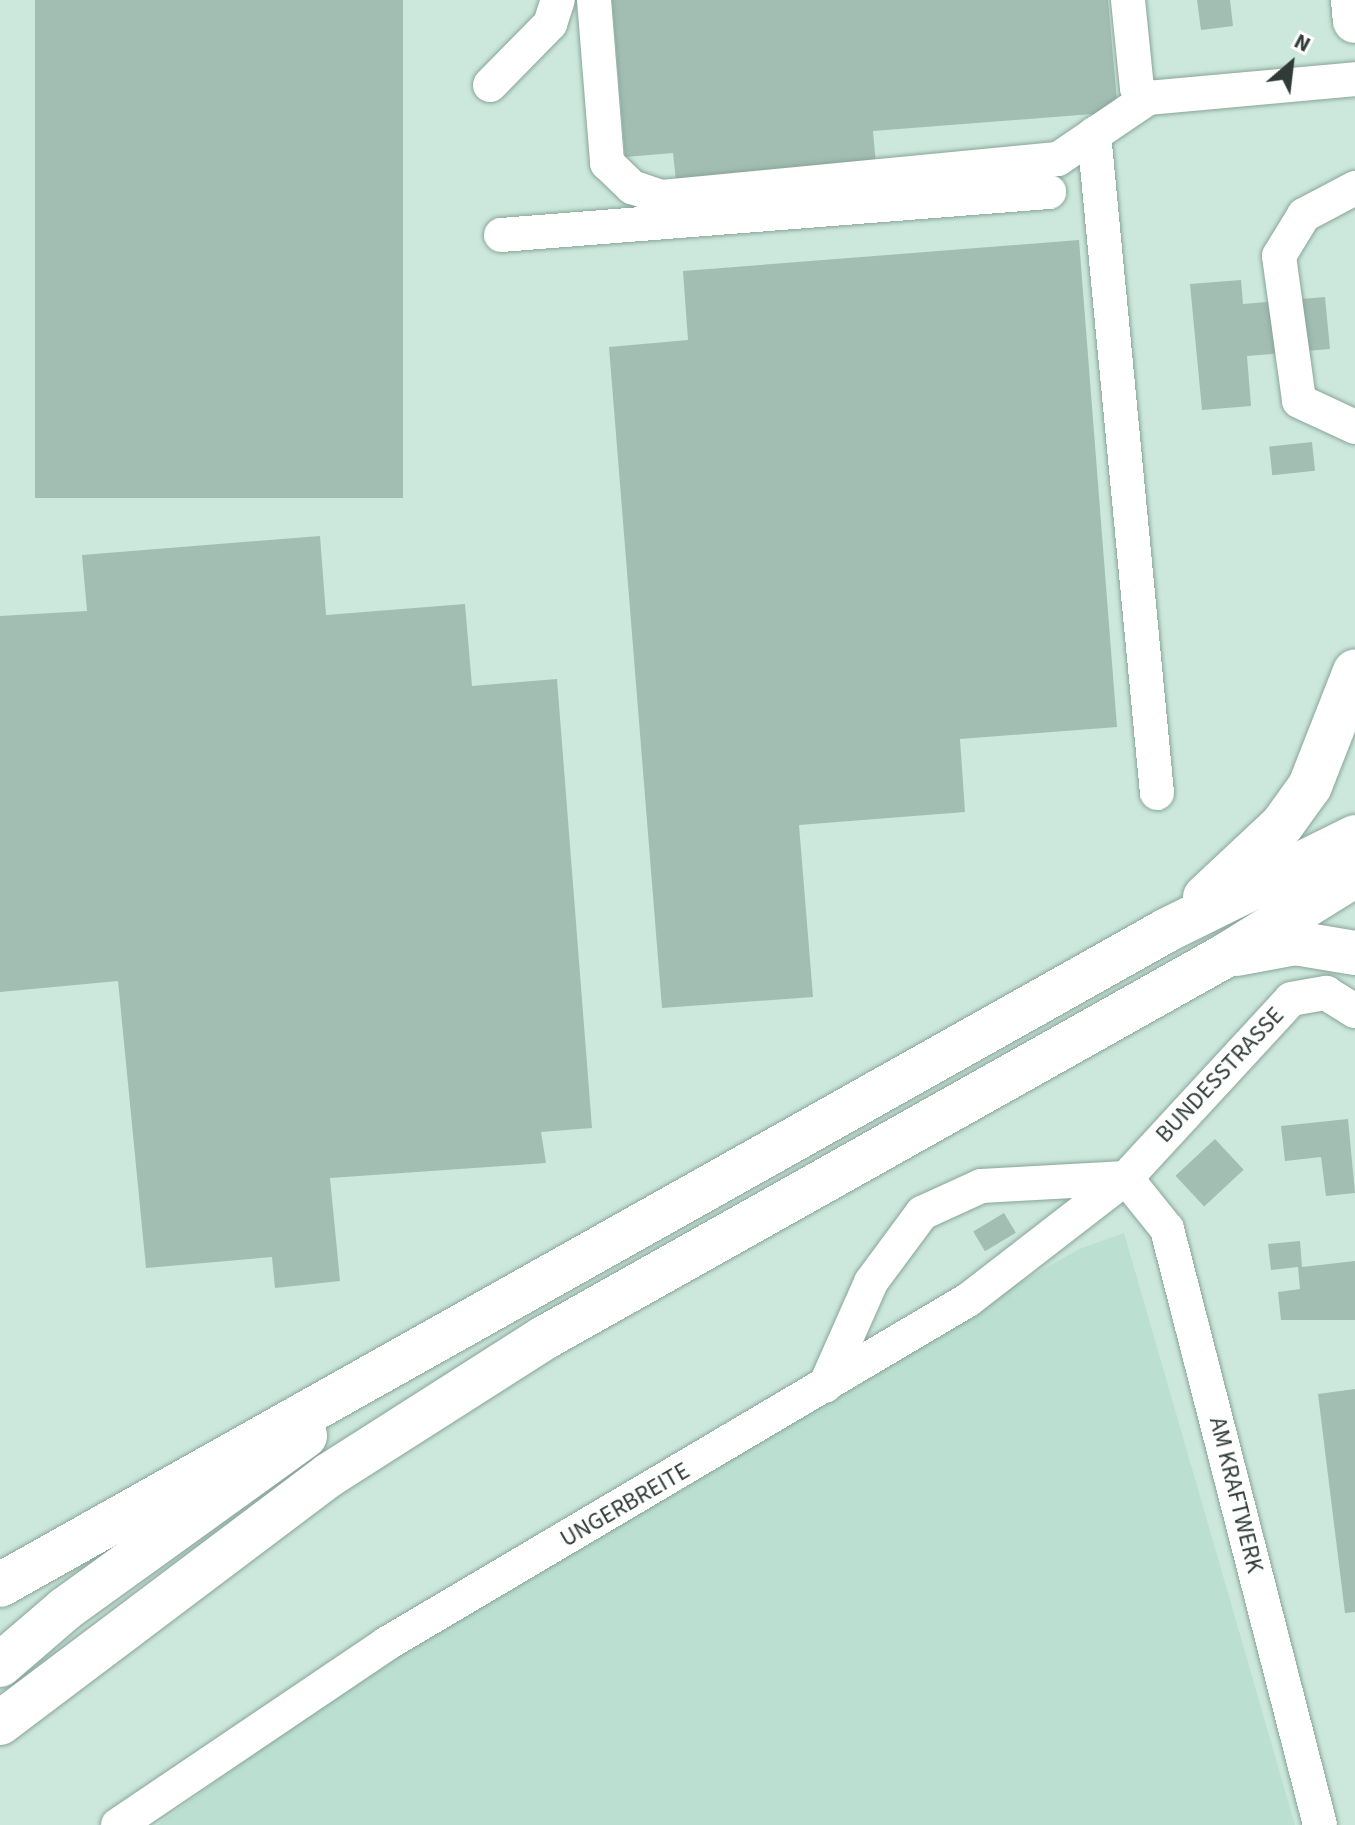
<!DOCTYPE html>
<html>
<head>
<meta charset="utf-8">
<style>
	body { margin:0 }
	#map { position:relative; width:1355px; height:1825px; overflow:hidden; background:#cce8dc; font-family:"Source Sans 3",sans-serif }
	div>[style] { position:absolute }
	.built>* { inset:0; background:#bbe0d1 }
	.building>* { inset:0; background:#a2bdb2; transform-origin:0 0 }
	.roads { filter:drop-shadow(0 0 2px #89a499) drop-shadow(0 0 2px #89a499) }
	.minor>* { height:34px; margin:-17px; padding:0 17px; transform-origin:17px; border-radius:17px; background:#fff }
	.major>* { height:44px; margin:-22px; padding:0 22px; transform-origin:22px; border-radius:22px; background:#fff }
	.highway>* { height:44px; margin:-22px; padding:0 22px; transform-origin:22px; border-radius:22px; background:#fff }
	span { translate:-50% -50%; white-space:nowrap; text-align:center; line-height:1.15; -webkit-text-stroke:6px #fff; paint-order:stroke }
	.street-label { font-size:24px; color:#303b37 }
	.north { position:absolute; left:1251px; top:24px; width:80px; height:80px; -webkit-text-stroke:6px #fff; paint-order:stroke; rotate:28deg; font-size:22px; font-weight:700; line-height:32px; text-align:center; color:#303b37 }
	.north::after { content:''; display:block; margin:auto; width:28px; height:36px; background:#303b37; clip-path:polygon(50% 0,100% 100%,50% 72%,0 100%) }
</style>
</head>
<body>
<div id="map">
	<div class="built">
		<div style="clip-path:polygon(1124px 1233px,1295px 1825px,157px 1825px,417px 1635px,876px 1364px,1079px 1249px)"></div>
	</div>
	<div class="building">
		<div style="left:35px;top:0;width:368px;height:498px"></div>
		<div style="clip-path:polygon(612px 0,1108px 0,1118px 112px,873px 131px,876px 165px,676px 181px,673px 153px,625px 157px)"></div>
		<div style="clip-path:polygon(1197px 0,1230px 0,1233px 26px,1201px 30px)"></div>
		<div style="clip-path:polygon(1079px 240px,1117px 727px,960px 739px,965px 812px,799px 825px,813px 997px,662px 1008px,609px 347px,688px 340px,683px 271px)"></div>
		<div style="clip-path:polygon(1241px 280px,1243px 304px,1325px 297px,1330px 349px,1247px 356px,1251px 406px,1202px 410px,1190px 284px)"></div>
		<div style="left:1312px;top:442px;width:29px;height:43px;rotate:84deg"></div>
		<div style="clip-path:polygon(320px 536px,326px 615px,465px 604px,472px 686px,557px 679px,592px 1128px,541px 1132px,546px 1163px,330px 1178px,340px 1281px,275px 1288px,272px 1257px,146px 1268px,118px 981px,0 992px,0 616px,87px 611px,82px 555px)"></div>
		<div style="clip-path:polygon(1348px 1119px,1355px 1193px,1326px 1196px,1321px 1157px,1285px 1161px,1281px 1126px)"></div>
		<div style="left:1215px;top:1139px;width:42px;height:54px;rotate:47deg"></div>
		<div style="left:1004px;top:1213px;width:23px;height:36px;rotate:59deg"></div>
		<div style="clip-path:polygon(1300px 1241px,1302px 1267px,1355px 1261px,1355px 1320px,1281px 1320px,1278px 1292px,1300px 1289px,1298px 1267px,1271px 1270px,1268px 1244px)"></div>
		<div style="clip-path:polygon(1355px 1389px,1355px 1612px,1345px 1613px,1318px 1394px)"></div>
	</div>
	<div class="roads">
		<div class="minor">
			<div style="left:594px;top:0;width:164px;rotate:85.4deg"></div>
			<div style="left:607px;top:163px;width:35px;rotate:44deg"></div>
			<div style="left:632px;top:187px;width:31px;rotate:19deg"></div>
			<div style="left:661px;top:197px;width:399px;rotate:-5.5deg"></div>
			<div style="left:1058px;top:159px;width:109px;rotate:-34.1deg"></div>
			<div style="left:1128px;top:0;width:88px;rotate:84.2deg"></div>
			<div style="left:1137px;top:88px;width:15px;rotate:42deg"></div>
			<div style="left:1148px;top:98px;width:208px;rotate:-5.2deg"></div>
			<div style="left:490px;top:85px;width:86px;rotate:-45.5deg"></div>
			<div style="left:550px;top:24px;width:25px;rotate:-72deg"></div>
			<div style="left:1094px;top:134px;width:662px;rotate:84.54deg"></div>
			<div style="left:1355px;top:188px;width:58px;rotate:152.1deg"></div>
			<div style="left:1304px;top:215px;width:48px;rotate:121.4deg"></div>
			<div style="left:1279px;top:256px;width:146px;rotate:82.1deg"></div>
			<div style="left:1299px;top:401px;width:62px;rotate:24.9deg"></div>
			<div style="left:501px;top:235px;width:550px;rotate:-4.49deg"></div>
			<div style="left:1126px;top:1178px;width:65px;rotate:51.2deg"></div>
			<div style="left:1167px;top:1229px;width:615px;rotate:75.6deg"></div>
			<div style="left:825px;top:1386px;width:114px;rotate:-66.1deg"></div>
			<div style="left:871px;top:1282px;width:86px;rotate:-53.5deg"></div>
			<div style="left:922px;top:1213px;width:65px;rotate:-24.6deg"></div>
			<div style="left:981px;top:1186px;width:145px;rotate:-3.2deg"></div>
			<div style="left:118px;top:1825px;width:323px;rotate:-34deg"></div>
			<div style="left:386px;top:1644px;width:676px;rotate:-30.59deg"></div>
			<div style="left:968px;top:1300px;width:200px;rotate:-37.7deg"></div>
			<div style="left:1126px;top:1178px;width:243px;rotate:-47.3deg"></div>
			<div style="left:1291px;top:999px;width:36px;rotate:-10deg"></div>
			<div style="left:1326px;top:993px;width:34px;rotate:32deg"></div>
		</div>
		<div class="major">
			<div style="left:1353px;top:0;width:21px;rotate:85deg"></div>
		</div>
		<div class="highway">
			<div style="left:1205px;top:897px;width:105px;rotate:-43.1deg"></div>
			<div style="left:1282px;top:825px;width:48px;rotate:-54.3deg"></div>
			<div style="left:1310px;top:786px;width:123px;rotate:-68.6deg"></div>
			<div style="left:1237px;top:954px;width:59px;rotate:-10.7deg"></div>
			<div style="left:1295px;top:943px;width:61px;rotate:9.5deg"></div>
			<div style="left:0;top:1585px;width:1338px;rotate:-29.3deg"></div>
			<div style="left:1167px;top:930px;width:210px;rotate:-26.3deg"></div>
			<div style="left:0;top:1665px;width:86px;rotate:-40.7deg"></div>
			<div style="left:65px;top:1609px;width:296px;rotate:-35.8deg"></div>
			<div style="left:0;top:1723px;width:412px;rotate:-37deg"></div>
			<div style="left:329px;top:1475px;width:255px;rotate:-32.5deg"></div>
			<div style="left:544px;top:1338px;width:779px;rotate:-29.3deg"></div>
			<div style="left:1223px;top:957px;width:155px;rotate:-31.8deg"></div>
		</div>
	</div>
	<div class="street-label">
		<span style="left:1220px;top:1075px;rotate:-47deg">BUNDESSTRASSE</span>
		<span style="left:1236px;top:1495px;rotate:76deg">AM KRAFTWERK</span>
		<span style="left:625px;top:1505px;rotate:-30deg">UNGERBREITE</span>
	</div>
	<div class="north">N</div>
</div>
</body>
</html>
